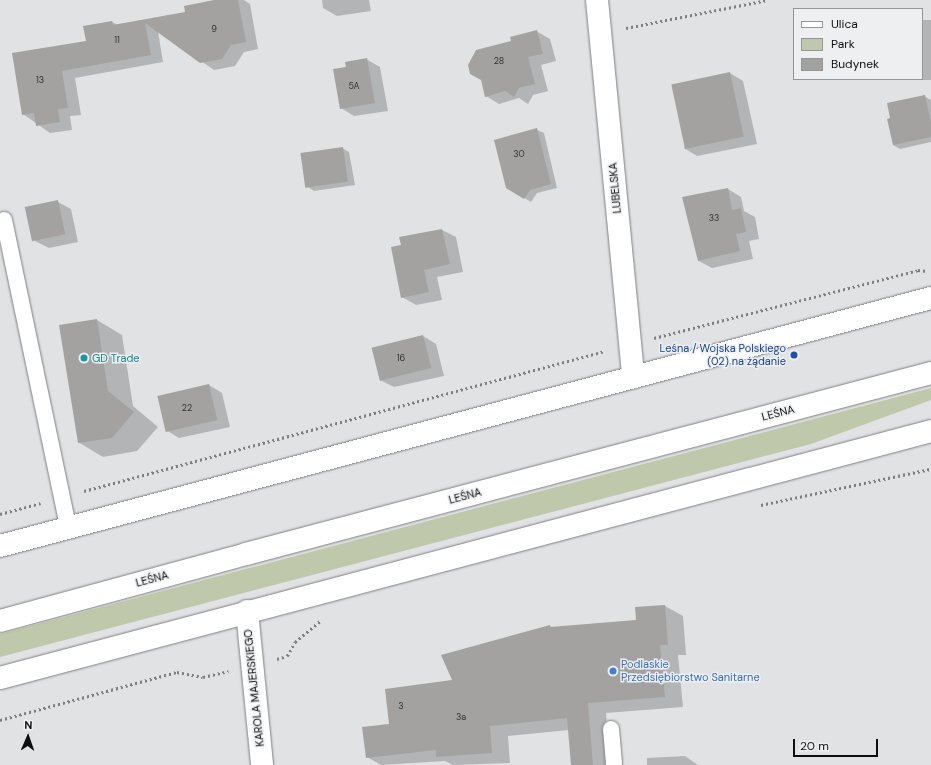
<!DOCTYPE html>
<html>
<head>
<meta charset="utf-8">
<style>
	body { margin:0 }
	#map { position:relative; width:931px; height:765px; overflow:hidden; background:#e0e2e4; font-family:"DM Sans",sans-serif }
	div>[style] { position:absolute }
	.green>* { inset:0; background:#bfc8aa }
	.shadow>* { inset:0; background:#0003; transform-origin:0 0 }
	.building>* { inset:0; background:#a3a2a0; transform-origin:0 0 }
	.path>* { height:2.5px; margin-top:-1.25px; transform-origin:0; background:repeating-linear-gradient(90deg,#7c7e7f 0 2px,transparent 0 5px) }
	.roads { filter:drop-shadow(0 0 1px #7e7f81) drop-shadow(0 0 1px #7e7f81) }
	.service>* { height:16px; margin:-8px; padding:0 8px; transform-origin:8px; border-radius:8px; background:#fff }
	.minor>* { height:22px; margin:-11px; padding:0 11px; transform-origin:11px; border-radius:11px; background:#fff }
	.secondary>* { height:22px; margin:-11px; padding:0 11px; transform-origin:11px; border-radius:11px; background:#fff }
	.dots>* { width:11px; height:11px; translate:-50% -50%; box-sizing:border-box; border:2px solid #eeeff1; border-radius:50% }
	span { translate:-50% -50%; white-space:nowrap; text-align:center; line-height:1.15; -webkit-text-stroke:3px #eeeff1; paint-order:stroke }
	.number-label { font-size:9px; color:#323332 }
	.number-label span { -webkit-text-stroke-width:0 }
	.street-label { font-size:11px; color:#0d0e0e }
	.transit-label { font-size:11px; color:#164399 }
	.right { translate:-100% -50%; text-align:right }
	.culture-label { font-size:11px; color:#0d838f }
	.left { translate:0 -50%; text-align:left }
	.shop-label { font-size:11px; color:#366cbe }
	.legend { position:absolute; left:793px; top:8px; width:130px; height:72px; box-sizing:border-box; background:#eeeff1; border:1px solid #949596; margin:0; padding:5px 7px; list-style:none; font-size:12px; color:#0d0e0e }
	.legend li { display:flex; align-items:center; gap:8px; height:20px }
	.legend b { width:20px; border:1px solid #949596 }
	.north { position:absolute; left:8px; top:717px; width:40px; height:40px; -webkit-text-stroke:3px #eeeff1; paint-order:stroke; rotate:2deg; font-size:11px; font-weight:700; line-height:16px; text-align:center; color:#0d0e0e }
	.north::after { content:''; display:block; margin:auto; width:14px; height:18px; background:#0d0e0e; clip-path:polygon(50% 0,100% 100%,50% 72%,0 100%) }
	.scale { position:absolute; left:793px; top:739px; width:85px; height:18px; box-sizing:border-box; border:2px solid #0d0e0e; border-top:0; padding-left:5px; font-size:12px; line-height:14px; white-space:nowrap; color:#0d0e0e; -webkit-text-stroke:3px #eeeff1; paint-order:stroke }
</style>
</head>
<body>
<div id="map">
	<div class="green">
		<div style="clip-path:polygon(931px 388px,931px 400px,811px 444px,0 657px,0 634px)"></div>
	</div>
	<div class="shadow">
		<div style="clip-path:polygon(217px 0,244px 0,250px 4px,258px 49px,244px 52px,235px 66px,214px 70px,158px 31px,163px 62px,75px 78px,81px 115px,70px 116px,72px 130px,50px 133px,23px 114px,87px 42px,112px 22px,118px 25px,187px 13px)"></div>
		<div style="clip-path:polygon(322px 0,369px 0,371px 11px,337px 16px,323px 8px)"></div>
		<div style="left:931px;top:20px;width:60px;height:9px;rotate:90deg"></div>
		<div style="clip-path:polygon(536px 31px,550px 39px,556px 61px,541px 65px,548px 91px,533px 95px,528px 104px,519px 98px,499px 104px,486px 96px,512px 42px)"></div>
		<div style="clip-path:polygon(366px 59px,380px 67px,388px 111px,354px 116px,341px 108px,347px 68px)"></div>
		<div style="clip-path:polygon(730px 73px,743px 81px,757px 144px,697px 156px,684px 148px)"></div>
		<div style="clip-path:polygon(924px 96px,931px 100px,931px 142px,900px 149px,893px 145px)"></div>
		<div style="clip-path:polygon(537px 130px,544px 133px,557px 188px,537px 193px,531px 202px,507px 187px)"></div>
		<div style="clip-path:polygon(342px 148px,349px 152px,355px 185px,314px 191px,308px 187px)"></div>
		<div style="clip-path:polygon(728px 189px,741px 197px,744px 211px,755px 217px,759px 239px,749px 241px,753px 259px,712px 268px,699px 261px)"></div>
		<div style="clip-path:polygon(58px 202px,71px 209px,78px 242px,49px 248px,35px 241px)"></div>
		<div style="clip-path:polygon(442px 230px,456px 237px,463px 272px,437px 277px,442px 300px,416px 305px,402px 297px,402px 246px)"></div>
		<div style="clip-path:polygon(97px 320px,122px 335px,133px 406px,158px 427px,137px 451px,103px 457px,78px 442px)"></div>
		<div style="clip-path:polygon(423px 336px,436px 344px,444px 376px,394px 387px,380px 380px)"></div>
		<div style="clip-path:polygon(209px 385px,222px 393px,230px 427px,179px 438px,166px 430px)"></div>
		<div style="clip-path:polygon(665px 606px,683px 616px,686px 655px,678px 655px,683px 707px,606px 713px,610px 765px,572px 765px,569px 730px,508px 736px,510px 763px,453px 765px,445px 761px,381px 765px,367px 757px,390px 725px,453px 681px,550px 626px,554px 628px,637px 621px)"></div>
		<div style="clip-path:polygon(685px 756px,698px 765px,647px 765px,647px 758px)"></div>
	</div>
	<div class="building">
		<div style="clip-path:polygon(214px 0,238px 0,246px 42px,231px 45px,222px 59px,200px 63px,145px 23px,151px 55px,62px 71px,68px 108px,58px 109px,60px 122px,36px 126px,34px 113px,22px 115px,12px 53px,86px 41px,83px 26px,112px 21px,113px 25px,185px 12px,184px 6px)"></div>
		<div style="clip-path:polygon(537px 30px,543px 54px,528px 57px,535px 84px,519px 88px,514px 97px,505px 91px,485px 97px,481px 80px,470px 74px,468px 65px,476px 50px,511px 41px,510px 37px)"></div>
		<div style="clip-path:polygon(367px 58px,375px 103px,340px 109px,333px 69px,346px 67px,345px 62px)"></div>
		<div style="left:730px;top:72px;width:66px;height:60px;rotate:78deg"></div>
		<div style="clip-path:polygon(925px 95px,931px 123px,931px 137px,893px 145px,887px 119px,890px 118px,887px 103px)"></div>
		<div style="clip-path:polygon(537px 128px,551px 184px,530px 190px,524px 199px,506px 188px,494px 140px)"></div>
		<div style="left:343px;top:147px;width:35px;height:43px;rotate:82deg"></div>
		<div style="clip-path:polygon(728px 188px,732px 210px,741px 208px,746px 232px,736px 234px,740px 251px,698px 261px,682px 197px)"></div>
		<div style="left:58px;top:200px;width:35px;height:34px;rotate:78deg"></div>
		<div style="clip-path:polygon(442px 229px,450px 264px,424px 270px,429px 292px,401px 298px,391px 247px,401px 245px,399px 237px)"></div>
		<div style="clip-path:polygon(97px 319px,108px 391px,134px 412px,112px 438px,78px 443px,59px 325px)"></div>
		<div style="left:423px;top:335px;width:34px;height:53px;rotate:76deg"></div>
		<div style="left:209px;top:384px;width:37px;height:53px;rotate:77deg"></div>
		<div style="clip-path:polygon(665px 605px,668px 645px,660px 645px,665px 697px,588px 703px,593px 765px,571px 765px,567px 718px,490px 726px,492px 753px,436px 757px,436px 750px,366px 758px,362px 727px,389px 724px,385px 689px,452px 680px,441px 655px,550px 625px,550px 627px,636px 620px,635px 607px)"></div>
	</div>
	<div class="path">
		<div style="left:626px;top:28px;width:144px;rotate:-11.2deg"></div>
		<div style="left:654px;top:338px;width:273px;rotate:-14.4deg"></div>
		<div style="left:918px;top:270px;width:9px;rotate:6deg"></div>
		<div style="left:84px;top:491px;width:539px;rotate:-15.04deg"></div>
		<div style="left:761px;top:505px;width:174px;rotate:-12deg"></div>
		<div style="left:0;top:514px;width:42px;rotate:-15deg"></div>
		<div style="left:277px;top:659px;width:10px;rotate:-17deg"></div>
		<div style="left:287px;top:656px;width:16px;rotate:-60deg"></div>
		<div style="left:295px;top:642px;width:33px;rotate:-40deg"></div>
		<div style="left:0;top:720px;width:183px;rotate:-15.2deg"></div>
		<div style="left:177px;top:672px;width:26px;rotate:11deg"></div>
		<div style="left:203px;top:677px;width:26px;rotate:-13deg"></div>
	</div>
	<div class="roads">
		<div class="service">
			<div style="left:4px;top:220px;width:314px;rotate:78.2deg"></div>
			<div style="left:611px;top:729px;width:36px;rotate:85deg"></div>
		</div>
		<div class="minor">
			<div style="left:597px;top:0;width:379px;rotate:84.5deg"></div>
			<div style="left:0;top:546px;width:963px;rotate:-14.92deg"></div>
			<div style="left:247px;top:611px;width:155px;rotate:84.4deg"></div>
		</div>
		<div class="secondary">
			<div style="left:0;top:621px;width:255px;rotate:-15.2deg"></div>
			<div style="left:246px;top:554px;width:709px;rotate:-14.8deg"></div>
			<div style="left:0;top:678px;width:963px;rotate:-14.86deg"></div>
		</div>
	</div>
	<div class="dots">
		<div style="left:794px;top:355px;background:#1a4fb4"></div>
		<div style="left:84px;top:358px;background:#0f9aa8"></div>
		<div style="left:613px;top:671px;background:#3f7fe0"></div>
	</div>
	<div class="number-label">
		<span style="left:214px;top:29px">9</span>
		<span style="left:117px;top:40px">11</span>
		<span style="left:499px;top:61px">28</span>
		<span style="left:40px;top:80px">13</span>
		<span style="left:354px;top:86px">5A</span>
		<span style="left:519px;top:154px">30</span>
		<span style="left:714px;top:218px">33</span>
		<span style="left:401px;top:358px">16</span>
		<span style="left:187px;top:408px">22</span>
		<span style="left:401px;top:706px">3</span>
		<span style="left:461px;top:717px">3a</span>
	</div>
	<div class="street-label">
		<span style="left:615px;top:188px;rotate:-95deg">LUBELSKA</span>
		<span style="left:778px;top:413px;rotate:-15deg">LEŚNA</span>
		<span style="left:465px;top:496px;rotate:-15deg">LEŚNA</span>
		<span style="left:152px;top:579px;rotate:-15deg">LEŚNA</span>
		<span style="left:254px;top:688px;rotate:-96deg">KAROLA MAJERSKIEGO</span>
	</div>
	<div class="transit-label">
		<span class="right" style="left:786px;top:355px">Leśna / Wojska Polskiego<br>(02) na żądanie</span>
	</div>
	<div class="culture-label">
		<span class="left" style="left:92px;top:358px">GD Trade</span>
	</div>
	<div class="shop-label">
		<span class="left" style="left:621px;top:671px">Podlaskie<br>Przedsiębiorstwo Sanitarne</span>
	</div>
	<ul class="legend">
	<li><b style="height:5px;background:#fff"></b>Ulica</li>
	<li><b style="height:11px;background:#bfc8aa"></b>Park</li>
	<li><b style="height:11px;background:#a3a2a0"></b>Budynek</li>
	</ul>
	<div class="north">N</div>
	<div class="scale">20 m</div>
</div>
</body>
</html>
